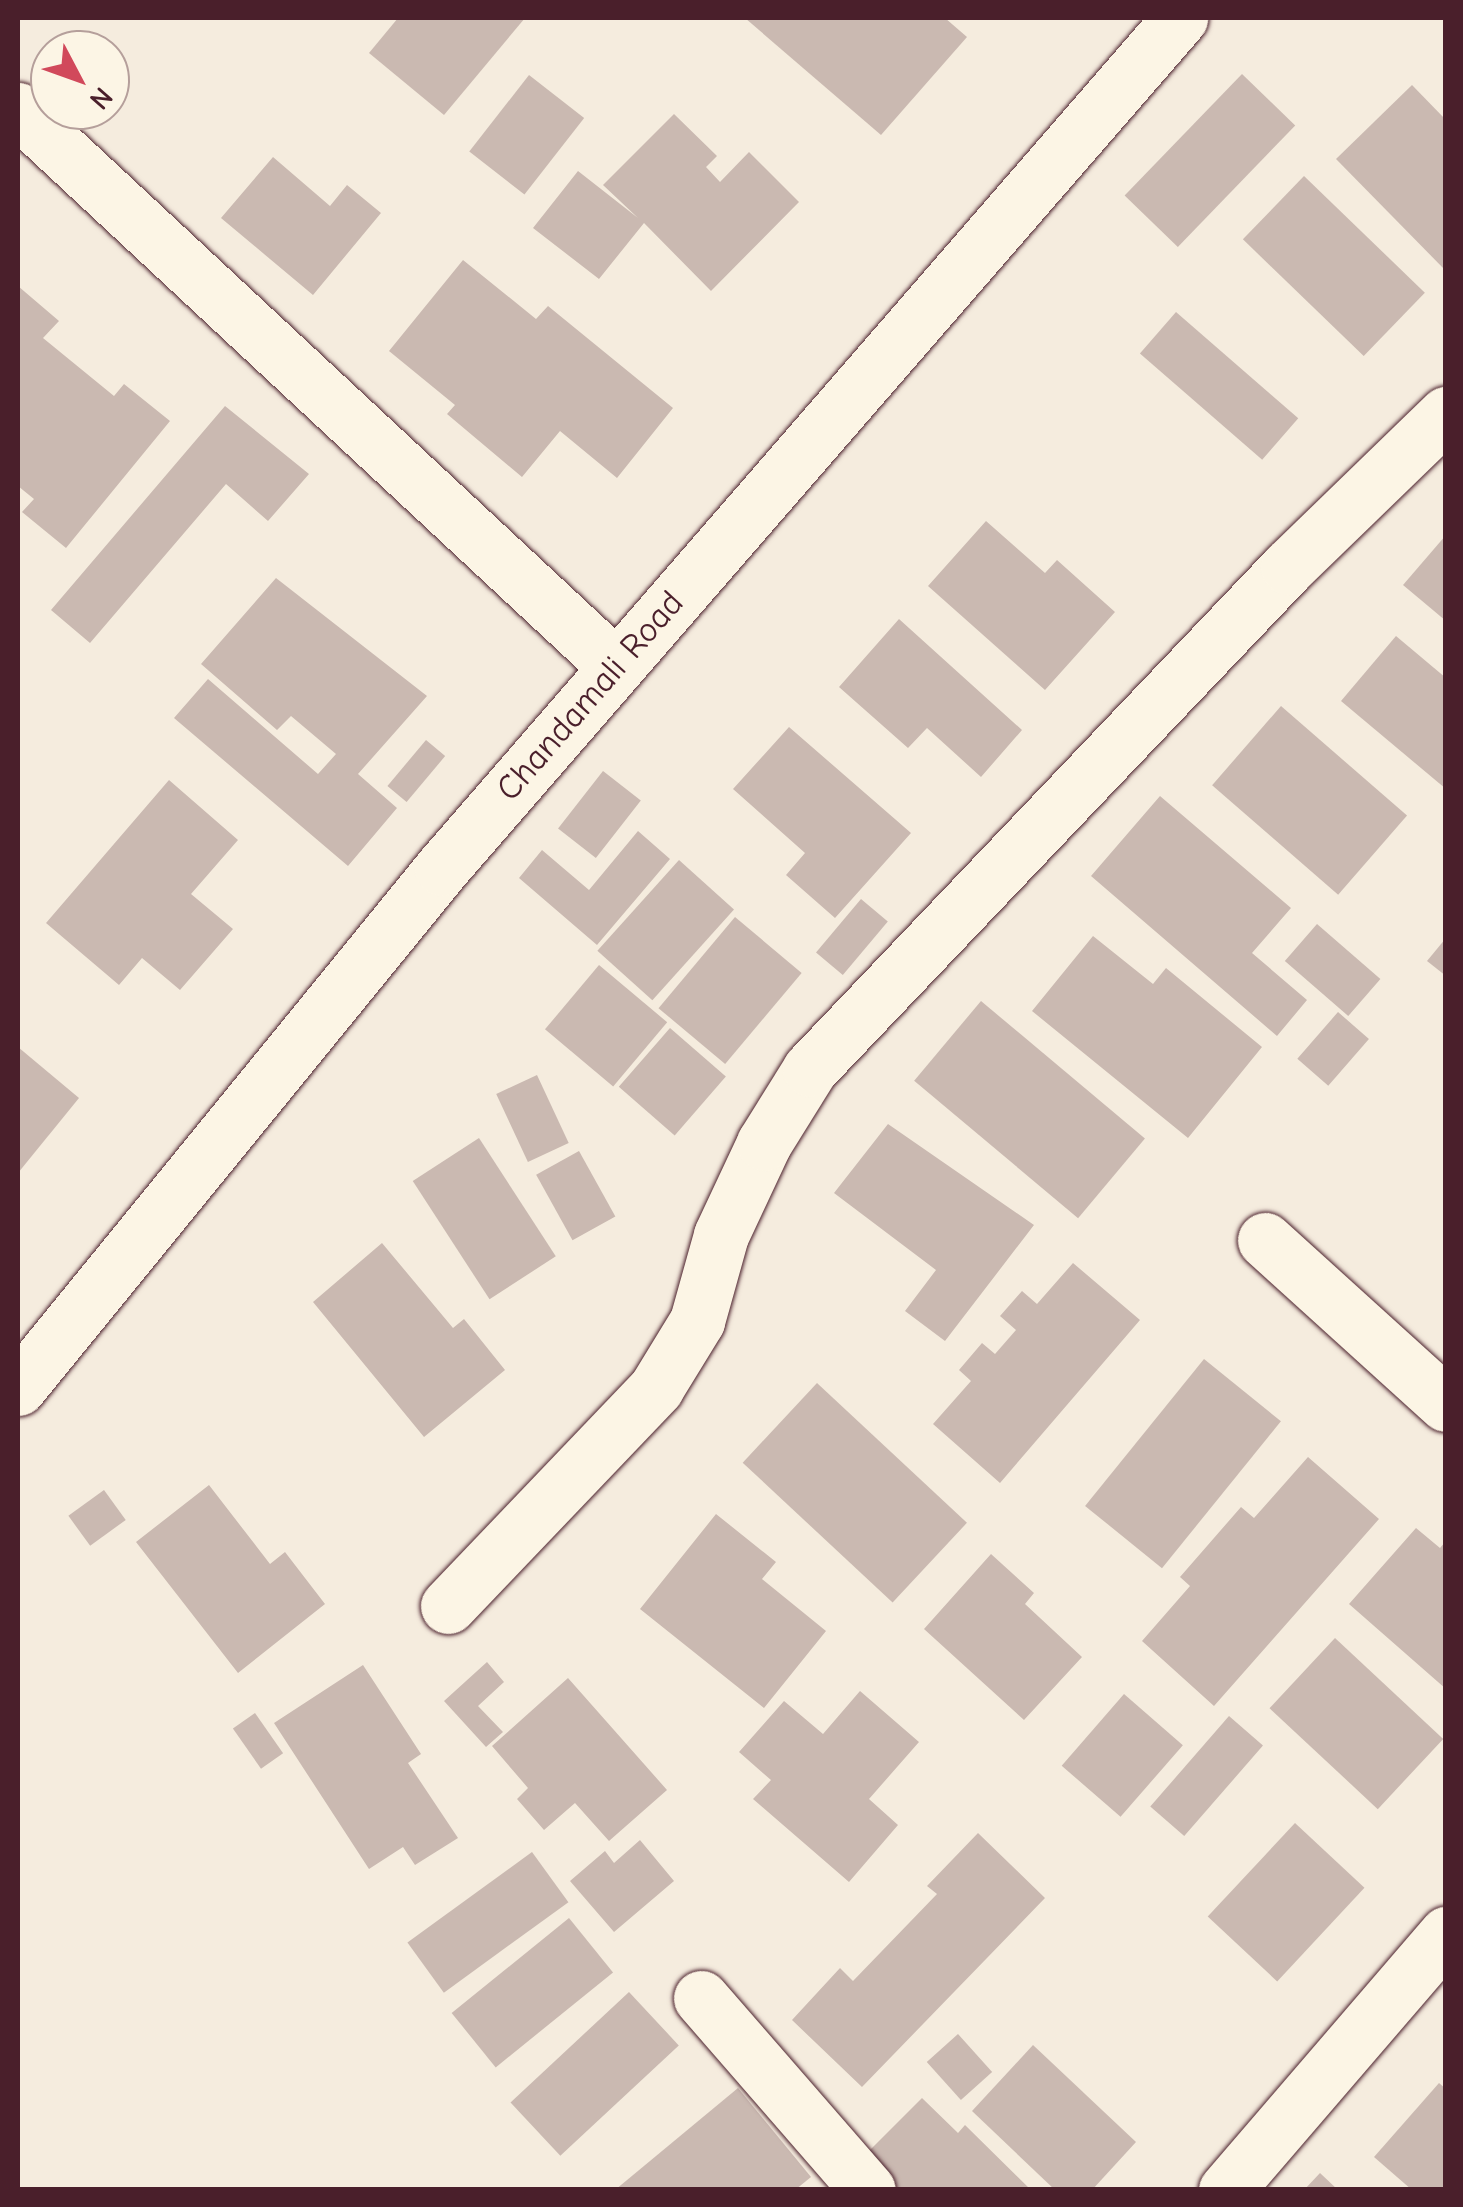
<!DOCTYPE html>
<html>
<head>
<meta charset="utf-8">
<style>
	body { margin:0 }
	#map { position:relative; width:1463px; height:2207px; overflow:hidden; background:#f5ecde; font-family:"Comic Neue",sans-serif }
	div>[style] { position:absolute }
	.building>* { inset:0; background:#cab9b1; transform-origin:0 0 }
	.roads { filter:drop-shadow(0 0 2px #4a1f2b) drop-shadow(0 0 2px #4a1f2b) }
	.minor>* { height:55px; margin:-27.5px; padding:0 27.5px; transform-origin:27.5px; border-radius:27.5px; background:#fcf5e5 }
	span { translate:-50% -50%; white-space:nowrap; text-align:center; line-height:1.15; -webkit-text-stroke:10px #fcf5e5; paint-order:stroke }
	.street-label { font-size:35px; color:#4a1f2b }
	.frame { position:absolute; inset:0; border:20px solid #4a1f2b; pointer-events:none }
	.north { position:absolute; left:30px; top:30px; width:100px; height:100px; box-sizing:border-box; background:#fcf5e5; border:2px solid #b59f9b; border-radius:50%; rotate:131deg; font-size:28px; font-weight:700; line-height:40px; text-align:center; color:#4a1f2b }
	.north::after { content:''; display:block; margin:auto; width:35px; height:45px; background:#d1495b; clip-path:polygon(50% 0,100% 100%,50% 72%,0 100%) }
</style>
</head>
<body>
<div id="map">
	<div class="building">
		<div style="clip-path:polygon(398px 18px,525px 18px,444px 115px,369px 53px)"></div>
		<div style="clip-path:polygon(745px 18px,945px 18px,967px 37px,881px 135px)"></div>
		<div style="left:1242px;top:74px;width:74px;height:169px;rotate:44deg"></div>
		<div style="left:529px;top:75px;width:70px;height:97px;rotate:38deg"></div>
		<div style="clip-path:polygon(1412px 85px,1446px 120px,1446px 271px,1336px 159px)"></div>
		<div style="clip-path:polygon(674px 114px,717px 156px,706px 167px,720px 182px,749px 152px,799px 202px,711px 291px,644px 223px,599px 279px,533px 228px,578px 171px,638px 218px,603px 185px)"></div>
		<div style="clip-path:polygon(273px 157px,330px 206px,347px 185px,381px 213px,313px 295px,221px 218px)"></div>
		<div style="left:1304px;top:176px;width:168px;height:88px;rotate:44deg"></div>
		<div style="clip-path:polygon(463px 260px,536px 319px,548px 306px,673px 408px,617px 478px,560px 431px,522px 477px,447px 414px,455px 405px,389px 351px)"></div>
		<div style="clip-path:polygon(18px 286px,59px 321px,43px 338px,114px 396px,124px 384px,170px 421px,66px 548px,22px 512px,34px 499px,18px 486px)"></div>
		<div style="left:1176px;top:312px;width:162px;height:55px;rotate:41deg"></div>
		<div style="clip-path:polygon(225px 406px,309px 474px,268px 521px,226px 484px,90px 643px,51px 610px)"></div>
		<div style="clip-path:polygon(986px 521px,1045px 573px,1057px 560px,1115px 612px,1045px 690px,928px 586px)"></div>
		<div style="clip-path:polygon(1446px 535px,1446px 621px,1403px 585px)"></div>
		<div style="clip-path:polygon(276px 578px,427px 696px,358px 774px,397px 808px,348px 866px,174px 718px,208px 679px,318px 774px,336px 754px,291px 716px,277px 730px,201px 664px)"></div>
		<div style="clip-path:polygon(899px 619px,1022px 730px,981px 777px,927px 728px,908px 748px,839px 687px)"></div>
		<div style="clip-path:polygon(1396px 636px,1446px 678px,1446px 789px,1341px 701px)"></div>
		<div style="left:1281px;top:706px;width:167px;height:105px;rotate:41deg"></div>
		<div style="clip-path:polygon(789px 727px,911px 833px,835px 918px,786px 875px,805px 853px,733px 789px)"></div>
		<div style="left:426px;top:740px;width:25px;height:60px;rotate:40deg"></div>
		<div style="left:603px;top:771px;width:48px;height:73px;rotate:38deg"></div>
		<div style="clip-path:polygon(169px 780px,238px 840px,191px 894px,233px 929px,180px 990px,142px 958px,119px 985px,46px 923px)"></div>
		<div style="clip-path:polygon(1160px 796px,1291px 908px,1252px 953px,1307px 1000px,1277px 1036px,1091px 876px)"></div>
		<div style="clip-path:polygon(638px 831px,670px 859px,597px 945px,519px 878px,542px 850px,589px 890px)"></div>
		<div style="left:679px;top:860px;width:74px;height:122px;rotate:42deg"></div>
		<div style="left:861px;top:899px;width:35px;height:70px;rotate:40deg"></div>
		<div style="left:735px;top:917px;width:87px;height:119px;rotate:40deg"></div>
		<div style="left:1317px;top:924px;width:84px;height:49px;rotate:41deg"></div>
		<div style="clip-path:polygon(1093px 936px,1153px 984px,1166px 968px,1262px 1047px,1188px 1138px,1032px 1011px)"></div>
		<div style="clip-path:polygon(1446px 938px,1446px 976px,1427px 961px)"></div>
		<div style="left:599px;top:965px;width:89px;height:84px;rotate:40deg"></div>
		<div style="left:981px;top:1001px;width:214px;height:104px;rotate:40deg"></div>
		<div style="left:1338px;top:1012px;width:41px;height:62px;rotate:41deg"></div>
		<div style="left:670px;top:1028px;width:74px;height:78px;rotate:41deg"></div>
		<div style="clip-path:polygon(18px 1047px,79px 1098px,18px 1173px)"></div>
		<div style="left:537px;top:1075px;width:75px;height:45px;rotate:65deg"></div>
		<div style="clip-path:polygon(888px 1124px,1034px 1225px,945px 1341px,905px 1311px,936px 1270px,834px 1193px)"></div>
		<div style="left:479px;top:1138px;width:141px;height:79px;rotate:57deg"></div>
		<div style="left:579px;top:1151px;width:75px;height:49px;rotate:61deg"></div>
		<div style="clip-path:polygon(382px 1243px,453px 1328px,464px 1319px,505px 1370px,424px 1437px,313px 1302px)"></div>
		<div style="clip-path:polygon(1073px 1263px,1140px 1320px,1000px 1483px,933px 1424px,971px 1381px,959px 1370px,982px 1343px,995px 1354px,1016px 1330px,1000px 1316px,1022px 1291px,1037px 1304px)"></div>
		<div style="left:1204px;top:1359px;width:99px;height:189px;rotate:39deg"></div>
		<div style="left:817px;top:1383px;width:205px;height:109px;rotate:43deg"></div>
		<div style="clip-path:polygon(1308px 1457px,1379px 1519px,1214px 1706px,1142px 1641px,1190px 1586px,1180px 1577px,1241px 1507px,1254px 1518px)"></div>
		<div style="clip-path:polygon(209px 1485px,270px 1564px,285px 1552px,325px 1604px,238px 1673px,136px 1542px)"></div>
		<div style="left:104px;top:1490px;width:37px;height:44px;rotate:54deg"></div>
		<div style="clip-path:polygon(716px 1514px,776px 1562px,762px 1579px,826px 1631px,764px 1708px,640px 1609px)"></div>
		<div style="clip-path:polygon(1416px 1528px,1440px 1548px,1446px 1541px,1446px 1689px,1349px 1604px)"></div>
		<div style="clip-path:polygon(991px 1554px,1034px 1593px,1025px 1604px,1082px 1657px,1024px 1720px,924px 1629px)"></div>
		<div style="left:1335px;top:1638px;width:148px;height:96px;rotate:43deg"></div>
		<div style="clip-path:polygon(487px 1662px,504px 1682px,478px 1706px,503px 1732px,486px 1747px,444px 1701px)"></div>
		<div style="clip-path:polygon(363px 1665px,421px 1754px,408px 1763px,458px 1838px,415px 1865px,403px 1847px,369px 1869px,274px 1723px)"></div>
		<div style="clip-path:polygon(568px 1678px,667px 1790px,609px 1841px,575px 1803px,544px 1830px,517px 1799px,528px 1788px,492px 1746px)"></div>
		<div style="clip-path:polygon(860px 1691px,919px 1742px,869px 1799px,898px 1825px,849px 1882px,753px 1799px,771px 1780px,739px 1752px,784px 1701px,823px 1734px)"></div>
		<div style="left:1124px;top:1694px;width:78px;height:95px;rotate:41deg"></div>
		<div style="left:255px;top:1713px;width:49px;height:27px;rotate:55deg"></div>
		<div style="left:1229px;top:1716px;width:45px;height:120px;rotate:41deg"></div>
		<div style="left:1295px;top:1823px;width:95px;height:128px;rotate:43deg"></div>
		<div style="clip-path:polygon(978px 1833px,1045px 1898px,862px 2087px,792px 2020px,840px 1968px,853px 1981px,937px 1894px,927px 1886px)"></div>
		<div style="clip-path:polygon(640px 1840px,674px 1881px,614px 1932px,570px 1881px,605px 1851px,614px 1863px)"></div>
		<div style="left:532px;top:1852px;width:62px;height:154px;rotate:54deg"></div>
		<div style="left:569px;top:1918px;width:70px;height:151px;rotate:51deg"></div>
		<div style="left:629px;top:1992px;width:73px;height:162px;rotate:47deg"></div>
		<div style="left:958px;top:2034px;width:51px;height:42px;rotate:48deg"></div>
		<div style="clip-path:polygon(1033px 2045px,1136px 2142px,1092px 2190px,1055px 2190px,972px 2111px)"></div>
		<div style="clip-path:polygon(1439px 2083px,1446px 2089px,1446px 2190px,1412px 2190px,1374px 2157px)"></div>
		<div style="clip-path:polygon(738px 2088px,811px 2177px,795px 2190px,615px 2190px)"></div>
		<div style="clip-path:polygon(922px 2098px,958px 2133px,965px 2125px,1031px 2190px,892px 2190px,861px 2159px)"></div>
		<div style="clip-path:polygon(1320px 2173px,1338px 2190px,1304px 2190px)"></div>
	</div>
	<div class="roads">
		<div class="minor">
			<div style="left:18px;top:110px;width:816px;rotate:42.96deg"></div>
			<div style="left:1265px;top:1240px;width:244px;rotate:42.2deg"></div>
			<div style="left:18px;top:1388px;width:671px;rotate:-50.81deg"></div>
			<div style="left:442px;top:868px;width:1126px;rotate:-49.03deg"></div>
			<div style="left:448px;top:1606px;width:301px;rotate:-46.3deg"></div>
			<div style="left:656px;top:1388px;width:79px;rotate:-58.5deg"></div>
			<div style="left:697px;top:1321px;width:89px;rotate:-74.4deg"></div>
			<div style="left:721px;top:1235px;width:102px;rotate:-64.9deg"></div>
			<div style="left:764px;top:1143px;width:87px;rotate:-58.1deg"></div>
			<div style="left:810px;top:1069px;width:693px;rotate:-46.4deg"></div>
			<div style="left:1288px;top:567px;width:220px;rotate:-44.1deg"></div>
			<div style="left:701px;top:1998px;width:254px;rotate:49deg"></div>
			<div style="left:1226px;top:2190px;width:338px;rotate:-49.3deg"></div>
		</div>
	</div>
	<div class="street-label">
		<span style="left:590px;top:696px;rotate:-49deg">Chandamali Road</span>
	</div>
	<div class="frame"></div>
	<div class="north">N</div>
</div>
</body>
</html>
